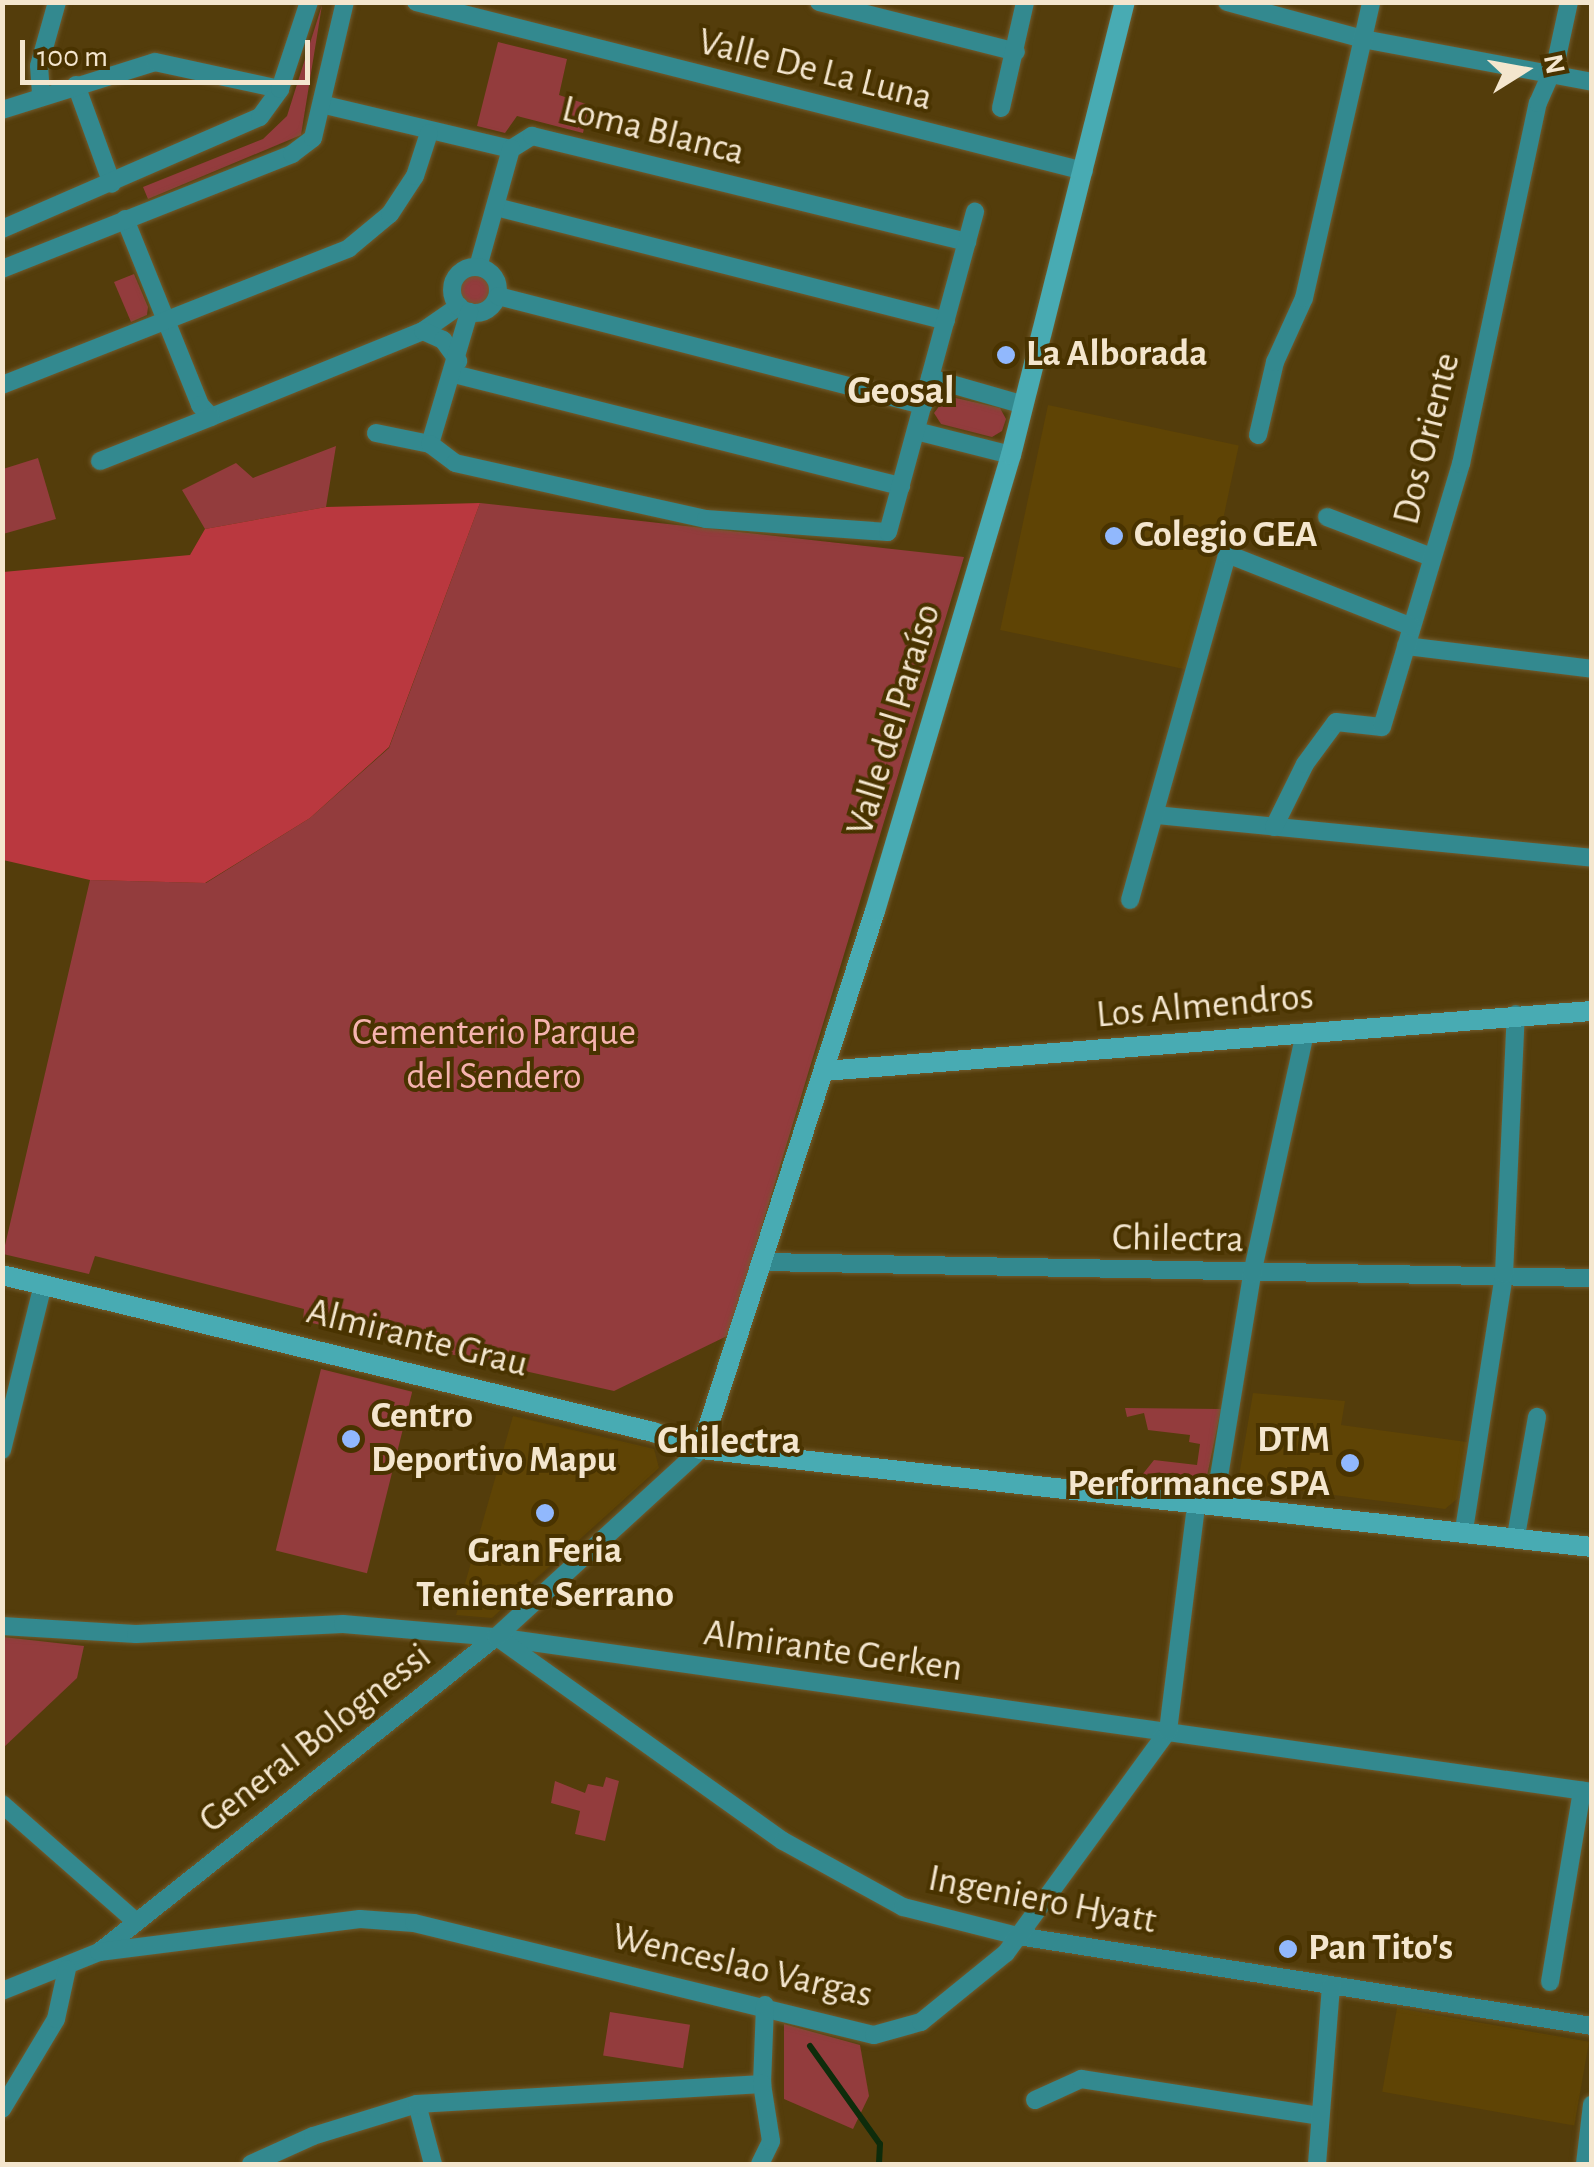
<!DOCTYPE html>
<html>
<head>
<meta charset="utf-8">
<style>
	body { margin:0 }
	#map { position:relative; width:1594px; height:2167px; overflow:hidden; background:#543d0b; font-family:"Alegreya Sans",sans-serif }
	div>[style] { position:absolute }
	.built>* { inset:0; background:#5f4405; transform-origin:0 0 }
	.green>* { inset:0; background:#933c3d; transform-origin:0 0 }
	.round { border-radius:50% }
	.forest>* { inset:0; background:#ba383f }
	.stream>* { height:6px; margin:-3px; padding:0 3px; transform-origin:3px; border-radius:3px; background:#0e2c0b }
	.roads { filter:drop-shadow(0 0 2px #715b2e) drop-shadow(0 0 2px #715b2e) }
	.street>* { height:18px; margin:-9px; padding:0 9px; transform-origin:9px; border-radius:9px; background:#33898f }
	.street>.ring { margin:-9px; padding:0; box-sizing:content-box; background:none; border:18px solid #33898f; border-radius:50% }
	.secondary>* { height:20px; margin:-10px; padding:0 10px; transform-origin:10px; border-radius:10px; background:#48abb3 }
	.dots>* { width:28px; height:28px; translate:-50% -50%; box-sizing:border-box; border:5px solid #493300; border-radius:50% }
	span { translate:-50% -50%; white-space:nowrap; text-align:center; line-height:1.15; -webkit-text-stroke:8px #493300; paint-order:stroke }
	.street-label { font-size:38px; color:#f4e6ce }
	.poi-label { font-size:38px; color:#f4e6ce; font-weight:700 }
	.left { translate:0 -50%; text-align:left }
	.right { translate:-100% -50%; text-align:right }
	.park-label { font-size:38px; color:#f6b3b0 }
	.neighbourhood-label { font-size:40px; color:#f4e6ce; font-weight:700 }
	.frame { position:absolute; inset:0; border:5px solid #f4e6ce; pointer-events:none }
	.north { position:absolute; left:1474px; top:20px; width:100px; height:100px; -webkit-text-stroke:8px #493300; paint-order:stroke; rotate:79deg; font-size:28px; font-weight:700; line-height:40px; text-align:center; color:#f4e6ce }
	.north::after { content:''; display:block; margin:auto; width:35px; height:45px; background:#f4e6ce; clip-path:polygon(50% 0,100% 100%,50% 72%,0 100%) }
	.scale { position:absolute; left:20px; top:40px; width:290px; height:45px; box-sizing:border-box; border:5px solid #f4e6ce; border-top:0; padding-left:12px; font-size:30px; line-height:35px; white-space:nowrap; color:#f4e6ce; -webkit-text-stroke:8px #493300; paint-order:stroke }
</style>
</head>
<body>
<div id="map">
	<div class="built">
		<div style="left:1048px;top:405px;width:195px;height:230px;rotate:12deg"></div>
		<div style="clip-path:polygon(1253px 1393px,1345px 1401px,1341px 1425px,1467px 1442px,1457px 1499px,1445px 1509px,1254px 1485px,1239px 1476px)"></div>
		<div style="clip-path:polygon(513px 1416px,654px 1449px,659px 1468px,492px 1618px,456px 1615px)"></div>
		<div style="left:1397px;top:2008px;width:195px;height:85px;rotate:10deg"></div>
	</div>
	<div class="green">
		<div style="clip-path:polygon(322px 5px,301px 135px,148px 199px,143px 187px,263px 139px,287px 116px)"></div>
		<div style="clip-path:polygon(498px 42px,567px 59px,559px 95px,589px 105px,583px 133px,517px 116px,505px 133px,477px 126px)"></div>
		<div class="round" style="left:458px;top:272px;width:34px;height:34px"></div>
		<div style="clip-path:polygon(134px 274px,148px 307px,147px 315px,131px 322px,114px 282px)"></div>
		<div style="clip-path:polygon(947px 396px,1000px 408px,1006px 419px,1002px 431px,992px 437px,941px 424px,934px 413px)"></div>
		<div style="clip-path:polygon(336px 446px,326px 507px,205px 529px,182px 490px,236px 463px,253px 478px)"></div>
		<div style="clip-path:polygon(38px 458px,56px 519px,3px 534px,3px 469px)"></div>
		<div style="clip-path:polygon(480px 503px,964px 557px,729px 1335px,614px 1391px,303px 1321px,304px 1309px,95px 1256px,89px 1274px,3px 1254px,90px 880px,206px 883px,310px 818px,389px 748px)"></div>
		<div style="left:321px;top:1369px;width:94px;height:187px;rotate:14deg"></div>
		<div style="clip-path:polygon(1125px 1408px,1221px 1409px,1207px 1476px,1197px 1482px,1142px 1475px,1154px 1460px,1197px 1465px,1200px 1444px,1189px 1442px,1190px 1435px,1148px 1430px,1144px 1413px,1127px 1417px)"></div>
		<div style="clip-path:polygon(3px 1637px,84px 1646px,77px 1678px,3px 1748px)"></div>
		<div style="clip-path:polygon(606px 1777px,619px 1781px,605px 1841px,575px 1834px,580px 1811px,551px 1803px,555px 1781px,585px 1793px,588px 1784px,603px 1787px)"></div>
		<div style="left:610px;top:2012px;width:81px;height:44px;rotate:9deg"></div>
		<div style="clip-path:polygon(784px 2024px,860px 2045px,869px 2096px,853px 2129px,784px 2099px)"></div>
	</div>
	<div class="forest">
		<div style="clip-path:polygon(480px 503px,389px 747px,310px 818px,205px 883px,90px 880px,3px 860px,3px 572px,190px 555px,205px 529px,326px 507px)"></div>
	</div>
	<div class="stream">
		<div style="left:810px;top:2046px;width:120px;rotate:54.5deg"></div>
		<div style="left:880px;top:2144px;width:20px;rotate:93deg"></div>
	</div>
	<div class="roads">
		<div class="street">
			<div style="left:416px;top:2px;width:689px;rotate:14.2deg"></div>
			<div style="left:819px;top:2px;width:203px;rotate:14.2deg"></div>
			<div style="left:1227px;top:2px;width:141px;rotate:15.2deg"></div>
			<div style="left:1363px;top:39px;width:233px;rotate:10.6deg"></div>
			<div style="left:76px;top:85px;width:105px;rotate:70deg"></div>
			<div style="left:41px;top:94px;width:28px;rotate:-94deg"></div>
			<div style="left:39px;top:66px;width:66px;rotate:-74.3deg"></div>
			<div style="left:325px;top:105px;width:191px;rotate:13.3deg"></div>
			<div style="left:511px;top:149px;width:25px;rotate:-32deg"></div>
			<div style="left:532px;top:136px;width:448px;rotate:13.7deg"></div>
			<div style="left:1001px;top:108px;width:109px;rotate:-77.2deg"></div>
			<div style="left:2px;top:110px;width:160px;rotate:-17.4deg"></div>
			<div style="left:155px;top:62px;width:128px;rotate:12.2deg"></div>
			<div style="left:496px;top:207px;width:464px;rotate:14.2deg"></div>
			<div style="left:125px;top:219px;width:201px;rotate:68deg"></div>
			<div style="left:200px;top:405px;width:16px;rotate:47deg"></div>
			<div style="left:211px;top:417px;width:229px;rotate:-22.1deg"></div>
			<div style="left:423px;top:331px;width:44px;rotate:-34.8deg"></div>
			<div style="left:2px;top:229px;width:281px;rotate:-23.5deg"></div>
			<div style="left:260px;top:117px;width:34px;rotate:-54deg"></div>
			<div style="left:280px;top:89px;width:92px;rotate:-71.6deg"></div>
			<div style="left:478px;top:267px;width:123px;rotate:-74.4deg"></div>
			<div class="ring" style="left:452px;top:267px;width:28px;height:28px"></div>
			<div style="left:2px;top:269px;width:312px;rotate:-21.6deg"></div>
			<div style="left:292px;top:154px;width:26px;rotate:-37deg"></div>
			<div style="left:313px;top:138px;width:140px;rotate:-76.8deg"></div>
			<div style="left:498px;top:296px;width:439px;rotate:14.4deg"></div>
			<div style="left:423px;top:331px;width:22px;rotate:24deg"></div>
			<div style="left:443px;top:340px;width:26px;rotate:54deg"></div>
			<div style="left:454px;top:374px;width:461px;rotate:14.1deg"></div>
			<div style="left:930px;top:378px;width:98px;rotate:16deg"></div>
			<div style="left:2px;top:385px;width:373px;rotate:-21.5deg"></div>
			<div style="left:349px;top:248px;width:53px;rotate:-39.7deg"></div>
			<div style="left:390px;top:214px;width:45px;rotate:-56.7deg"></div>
			<div style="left:415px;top:176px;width:45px;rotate:-72deg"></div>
			<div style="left:916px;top:431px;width:98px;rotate:14.2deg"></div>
			<div style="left:376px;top:433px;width:55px;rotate:11.5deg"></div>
			<div style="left:430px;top:444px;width:138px;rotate:-73.5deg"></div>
			<div style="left:1258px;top:435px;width:75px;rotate:-76.9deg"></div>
			<div style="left:1275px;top:362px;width:70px;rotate:-65.6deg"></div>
			<div style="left:1304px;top:298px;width:303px;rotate:-77.2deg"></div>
			<div style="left:430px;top:444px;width:31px;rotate:37deg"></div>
			<div style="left:455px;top:463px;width:257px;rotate:12.6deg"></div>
			<div style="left:706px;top:519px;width:182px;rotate:4.1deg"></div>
			<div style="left:888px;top:532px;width:332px;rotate:-74.8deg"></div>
			<div style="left:100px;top:461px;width:119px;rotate:-21.6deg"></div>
			<div style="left:1327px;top:517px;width:111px;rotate:21deg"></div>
			<div style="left:1406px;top:646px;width:187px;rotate:7deg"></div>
			<div style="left:1156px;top:815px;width:438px;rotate:5.6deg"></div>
			<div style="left:1274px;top:827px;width:70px;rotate:-63.8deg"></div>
			<div style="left:1305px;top:764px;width:52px;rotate:-53.6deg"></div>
			<div style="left:1336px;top:722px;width:46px;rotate:6.2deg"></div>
			<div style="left:1382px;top:727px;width:275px;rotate:-73.3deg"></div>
			<div style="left:1461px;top:464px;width:369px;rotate:-78deg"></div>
			<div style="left:1538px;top:103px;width:45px;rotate:-66.3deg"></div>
			<div style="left:1556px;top:62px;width:61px;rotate:-77.8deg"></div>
			<div style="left:1130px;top:900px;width:359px;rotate:-74.3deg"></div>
			<div style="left:1227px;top:554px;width:197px;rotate:21.5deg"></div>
			<div style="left:764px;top:1262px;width:828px;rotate:1.11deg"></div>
			<div style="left:2px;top:1450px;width:171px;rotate:-76.1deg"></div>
			<div style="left:1215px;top:1501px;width:230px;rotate:-80.7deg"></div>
			<div style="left:1252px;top:1274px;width:247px;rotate:-77.6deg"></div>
			<div style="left:1464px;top:1530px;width:259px;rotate:-81.1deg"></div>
			<div style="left:1504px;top:1274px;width:260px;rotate:-87.4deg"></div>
			<div style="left:1516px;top:1536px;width:121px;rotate:-80deg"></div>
			<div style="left:2px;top:1626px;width:134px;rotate:3.4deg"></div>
			<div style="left:136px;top:1634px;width:207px;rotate:-2.8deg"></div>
			<div style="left:343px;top:1624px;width:154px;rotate:4.9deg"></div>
			<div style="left:496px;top:1637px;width:1107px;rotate:8.05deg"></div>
			<div style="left:501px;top:1640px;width:346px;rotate:35.5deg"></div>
			<div style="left:783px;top:1841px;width:137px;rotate:28.8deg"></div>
			<div style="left:903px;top:1907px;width:119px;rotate:14.2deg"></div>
			<div style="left:1018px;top:1936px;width:581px;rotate:8.91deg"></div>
			<div style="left:2px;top:1804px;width:177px;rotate:41.3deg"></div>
			<div style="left:99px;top:1952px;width:507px;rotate:-38.43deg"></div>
			<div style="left:496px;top:1637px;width:278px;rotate:-42.5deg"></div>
			<div style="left:1550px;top:1982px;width:194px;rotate:-80.5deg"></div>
			<div style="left:2px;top:1991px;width:105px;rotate:-21.9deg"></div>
			<div style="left:99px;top:1952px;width:263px;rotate:-7.2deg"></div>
			<div style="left:360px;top:1919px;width:54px;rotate:4.2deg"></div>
			<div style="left:414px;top:1923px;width:473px;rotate:13.7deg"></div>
			<div style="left:874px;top:2035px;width:49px;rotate:-15.5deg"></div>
			<div style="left:921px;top:2022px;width:109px;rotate:-39.1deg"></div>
			<div style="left:1006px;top:1953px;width:275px;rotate:-53.9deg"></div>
			<div style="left:1168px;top:1731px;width:234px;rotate:-82.9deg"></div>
			<div style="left:1035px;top:2100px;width:51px;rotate:-24.5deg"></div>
			<div style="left:1081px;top:2079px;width:241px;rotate:8.8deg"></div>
			<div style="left:417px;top:2104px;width:62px;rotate:75.1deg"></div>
			<div style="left:2px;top:2109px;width:105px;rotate:-59deg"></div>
			<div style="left:56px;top:2019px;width:51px;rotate:-77.6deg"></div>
			<div style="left:251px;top:2164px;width:68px;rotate:-24.3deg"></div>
			<div style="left:313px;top:2136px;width:109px;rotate:-17.1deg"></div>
			<div style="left:417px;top:2104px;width:346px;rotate:-3.3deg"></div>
			<div style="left:762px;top:2084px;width:79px;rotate:-87.8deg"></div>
			<div style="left:760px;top:2164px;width:25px;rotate:-64deg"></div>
			<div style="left:771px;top:2141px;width:58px;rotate:-99deg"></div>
			<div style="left:1317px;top:2164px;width:179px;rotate:-85.5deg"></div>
			<div style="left:1585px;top:2164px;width:60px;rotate:-83.3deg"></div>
		</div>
		<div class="secondary">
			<div style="left:824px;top:1071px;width:770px;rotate:-4.47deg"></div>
			<div style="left:2px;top:1275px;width:670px;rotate:13.56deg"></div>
			<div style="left:653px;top:1432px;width:51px;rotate:19.5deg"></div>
			<div style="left:701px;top:1449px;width:896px;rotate:6.28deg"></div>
			<div style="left:701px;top:1449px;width:565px;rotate:-72.08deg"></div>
			<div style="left:875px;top:911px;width:476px;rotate:-73.4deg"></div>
			<div style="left:1011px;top:455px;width:467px;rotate:-75.9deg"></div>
		</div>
	</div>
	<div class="dots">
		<div style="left:1006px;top:355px;background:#91b8fd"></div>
		<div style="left:1114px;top:536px;background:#91b8fd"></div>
		<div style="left:351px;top:1439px;background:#91b8fd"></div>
		<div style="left:1350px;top:1463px;background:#91b8fd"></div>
		<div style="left:545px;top:1513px;background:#91b8fd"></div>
		<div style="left:1288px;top:1949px;background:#91b8fd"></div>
	</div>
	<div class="street-label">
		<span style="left:815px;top:71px;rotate:14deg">Valle De La Luna</span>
		<span style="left:653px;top:132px;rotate:14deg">Loma Blanca</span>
		<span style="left:1428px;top:439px;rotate:-76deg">Dos Oriente</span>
		<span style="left:895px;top:720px;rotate:-73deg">Valle del Paraíso</span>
		<span style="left:1205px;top:1007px;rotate:-5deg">Los Almendros</span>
		<span style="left:1178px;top:1240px;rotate:1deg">Chilectra</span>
		<span style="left:417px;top:1339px;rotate:14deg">Almirante Grau</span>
		<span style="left:833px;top:1652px;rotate:8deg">Almirante Gerken</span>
		<span style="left:316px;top:1739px;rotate:-38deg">General Bolognessi</span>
		<span style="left:1042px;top:1901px;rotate:11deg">Ingeniero Hyatt</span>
		<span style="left:742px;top:1967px;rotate:13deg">Wenceslao Vargas</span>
	</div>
	<div class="poi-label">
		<span class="left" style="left:1026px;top:355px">La Alborada</span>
		<span class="left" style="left:1134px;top:536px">Colegio GEA</span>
		<span class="left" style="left:371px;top:1439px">Centro<br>Deportivo Mapu</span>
		<span class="right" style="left:1330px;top:1463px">DTM<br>Performance SPA</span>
		<span style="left:545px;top:1574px">Gran Feria<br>Teniente Serrano</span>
		<span class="left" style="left:1308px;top:1949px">Pan Tito's</span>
	</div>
	<div class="park-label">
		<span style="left:494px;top:1056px">Cementerio Parque<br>del Sendero</span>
	</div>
	<div class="neighbourhood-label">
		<span style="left:901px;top:391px">Geosal</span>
		<span style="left:729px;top:1441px">Chilectra</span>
	</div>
	<div class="frame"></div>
	<div class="north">N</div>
	<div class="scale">100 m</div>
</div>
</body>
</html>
